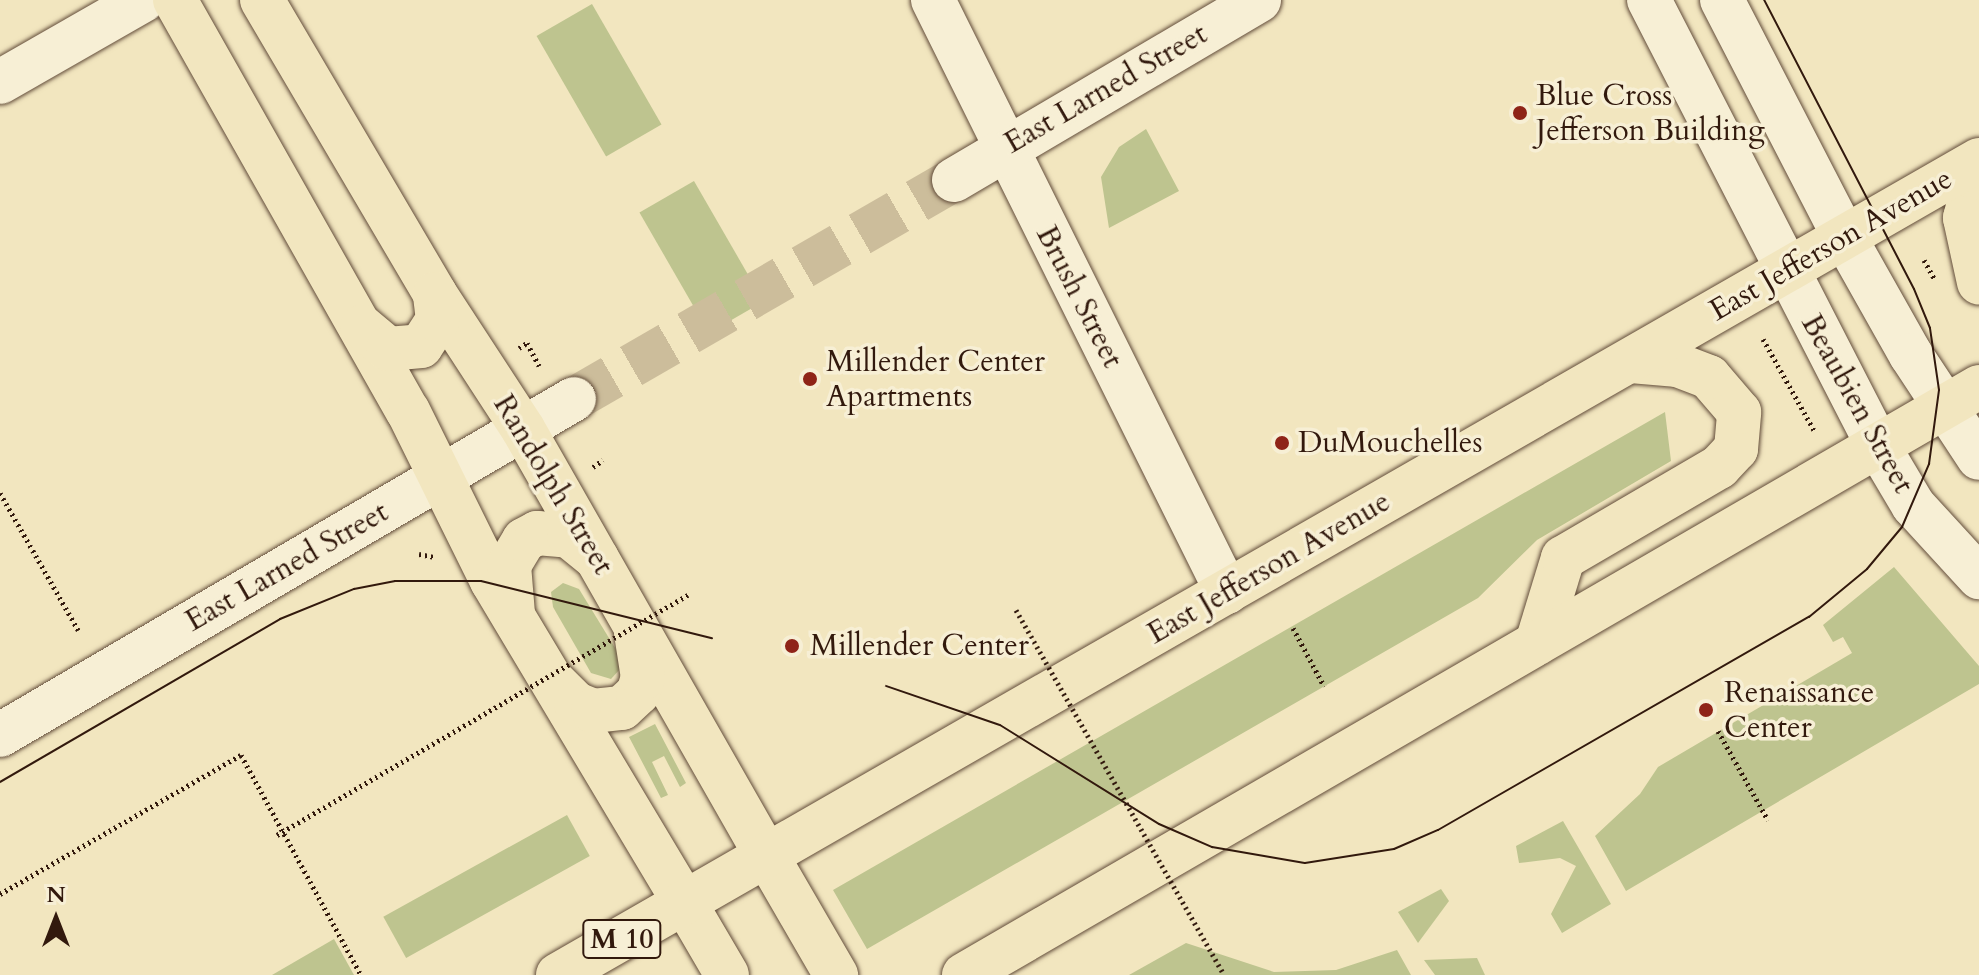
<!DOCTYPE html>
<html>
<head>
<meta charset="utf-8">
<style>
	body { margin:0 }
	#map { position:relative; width:1979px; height:975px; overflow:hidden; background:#f2e6bf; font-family:Cardo,serif }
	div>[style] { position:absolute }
	.green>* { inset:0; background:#bec48f; transform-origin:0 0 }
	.minor-tunnel>* { height:44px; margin-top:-22px; transform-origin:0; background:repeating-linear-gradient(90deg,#ccbd9b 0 44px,transparent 0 66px) }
	.path>* { height:5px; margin-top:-2.5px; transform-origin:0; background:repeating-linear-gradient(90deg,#32190d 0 2px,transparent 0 6px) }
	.roads { filter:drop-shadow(0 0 2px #624c3a) drop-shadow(0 0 2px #624c3a) }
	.minor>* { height:44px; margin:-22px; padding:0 22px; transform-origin:22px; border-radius:22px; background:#f7efd5 }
	.major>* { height:44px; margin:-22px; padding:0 22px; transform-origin:22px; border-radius:22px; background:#f2e6bf }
	.highway>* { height:44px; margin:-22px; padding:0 22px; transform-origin:22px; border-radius:22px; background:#f2e6bf }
	.tram>* { height:2px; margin:-1px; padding:0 1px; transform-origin:1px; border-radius:1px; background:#32190d }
	.path-bridge>* { height:5px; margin-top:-2.5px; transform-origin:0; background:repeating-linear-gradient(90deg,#32190d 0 2px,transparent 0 6px) }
	.dots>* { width:22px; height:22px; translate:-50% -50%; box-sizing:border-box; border:4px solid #f7efd5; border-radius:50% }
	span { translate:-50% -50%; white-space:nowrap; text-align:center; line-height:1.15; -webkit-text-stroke:7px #f7efd5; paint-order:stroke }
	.shield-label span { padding:2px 6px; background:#f7efd5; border:2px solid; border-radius:6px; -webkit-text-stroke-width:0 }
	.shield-label { font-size:28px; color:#32190d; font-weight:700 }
	.street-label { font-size:30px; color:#32190d }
	.poi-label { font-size:30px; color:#32190d }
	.left { translate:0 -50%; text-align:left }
	.north { position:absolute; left:16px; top:879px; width:80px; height:80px; -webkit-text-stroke:6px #f7efd5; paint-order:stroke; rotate:0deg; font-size:22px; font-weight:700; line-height:32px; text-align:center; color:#32190d }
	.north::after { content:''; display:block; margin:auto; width:28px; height:36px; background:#32190d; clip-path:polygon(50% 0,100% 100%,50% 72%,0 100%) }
</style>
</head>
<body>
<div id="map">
	<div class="green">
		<div style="left:592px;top:4px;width:139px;height:64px;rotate:60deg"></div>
		<div style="clip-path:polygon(1146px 129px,1179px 191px,1109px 228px,1101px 177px,1119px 147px)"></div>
		<div style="left:694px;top:181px;width:139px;height:63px;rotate:60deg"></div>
		<div style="clip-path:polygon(1665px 412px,1671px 461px,1537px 540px,1478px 598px,867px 949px,833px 890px)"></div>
		<div style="clip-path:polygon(1894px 567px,1979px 666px,1979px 684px,1626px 891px,1595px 836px,1640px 794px,1658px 767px,1852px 653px,1843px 637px,1833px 642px,1823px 625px)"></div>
		<div style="clip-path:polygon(563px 583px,579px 589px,620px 656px,621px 668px,611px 679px,591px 673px,553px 607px,551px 592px)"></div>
		<div style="clip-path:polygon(655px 724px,686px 783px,680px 787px,664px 756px,652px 762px,668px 795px,661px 798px,629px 737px)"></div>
		<div style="left:567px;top:815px;width:47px;height:210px;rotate:61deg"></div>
		<div style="clip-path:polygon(1563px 821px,1611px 904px,1562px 933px,1551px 914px,1576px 866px,1560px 858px,1519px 863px,1516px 846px)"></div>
		<div style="clip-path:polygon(1441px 889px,1449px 901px,1418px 943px,1398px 912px)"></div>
		<div style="clip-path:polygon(334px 939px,354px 975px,272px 975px)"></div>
		<div style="clip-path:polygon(1186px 943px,1274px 972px,1336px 970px,1397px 950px,1411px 975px,1129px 975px)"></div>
		<div style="clip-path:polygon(1477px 958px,1485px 975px,1435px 975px,1424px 960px)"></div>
	</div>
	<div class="minor-tunnel">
		<div style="left:574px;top:399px;width:439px;rotate:-30deg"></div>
	</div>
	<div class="path">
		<div style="left:1924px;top:260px;width:21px;rotate:61deg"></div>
		<div style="left:1763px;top:339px;width:107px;rotate:60.8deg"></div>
		<div style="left:519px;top:348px;width:9px;rotate:-32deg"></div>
		<div style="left:527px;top:343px;width:26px;rotate:62deg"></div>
		<div style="left:593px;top:467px;width:12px;rotate:-35deg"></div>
		<div style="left:0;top:493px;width:158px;rotate:60.3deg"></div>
		<div style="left:419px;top:554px;width:15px;rotate:11deg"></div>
		<div style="left:1293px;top:628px;width:66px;rotate:61.9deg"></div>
		<div style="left:1718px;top:731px;width:102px;rotate:60.7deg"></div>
		<div style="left:0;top:894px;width:278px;rotate:-30deg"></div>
		<div style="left:241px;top:755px;width:251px;rotate:61.4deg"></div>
	</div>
	<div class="roads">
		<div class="minor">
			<div style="left:933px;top:0;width:661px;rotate:63.59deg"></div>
			<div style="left:1649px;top:0;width:501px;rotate:62.82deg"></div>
			<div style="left:1878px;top:446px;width:69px;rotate:59.3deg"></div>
			<div style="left:1913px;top:505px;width:98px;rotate:47.5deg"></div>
			<div style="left:1722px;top:0;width:268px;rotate:62.7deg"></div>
			<div style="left:1845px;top:238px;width:134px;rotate:60.6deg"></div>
			<div style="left:1911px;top:355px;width:123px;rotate:56.6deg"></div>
			<div style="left:0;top:82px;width:165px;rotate:-29.8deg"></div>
			<div style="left:954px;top:180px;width:354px;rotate:-30.5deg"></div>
			<div style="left:0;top:735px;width:665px;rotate:-30.34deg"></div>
		</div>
		<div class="major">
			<div style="left:175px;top:0;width:472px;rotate:60.5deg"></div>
			<div style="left:408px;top:411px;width:190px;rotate:63.7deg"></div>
			<div style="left:492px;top:581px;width:375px;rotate:59.1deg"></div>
			<div style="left:262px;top:0;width:341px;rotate:59.5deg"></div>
			<div style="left:435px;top:294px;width:161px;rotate:56.9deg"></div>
			<div style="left:523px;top:429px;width:492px;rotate:60.3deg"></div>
			<div style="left:362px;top:327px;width:34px;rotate:40deg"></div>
			<div style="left:388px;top:349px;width:33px;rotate:-5deg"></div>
			<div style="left:421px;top:346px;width:31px;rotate:-57deg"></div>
			<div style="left:438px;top:320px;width:26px;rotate:-97deg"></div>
			<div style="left:513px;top:614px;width:49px;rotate:-94.7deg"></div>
			<div style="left:509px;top:565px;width:29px;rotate:-59deg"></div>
			<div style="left:524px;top:540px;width:15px;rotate:-28deg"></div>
			<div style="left:537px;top:533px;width:32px;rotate:5deg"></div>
			<div style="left:569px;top:536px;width:36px;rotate:39deg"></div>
			<div style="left:554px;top:682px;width:31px;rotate:45deg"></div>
			<div style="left:576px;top:704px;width:18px;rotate:22deg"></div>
			<div style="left:593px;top:711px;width:29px;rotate:-6deg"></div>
			<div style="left:622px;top:708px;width:22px;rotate:-43deg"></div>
			<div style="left:638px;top:693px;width:16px;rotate:-72deg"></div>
			<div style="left:643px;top:678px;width:46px;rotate:-98.8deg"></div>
		</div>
		<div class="highway">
			<div style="left:1979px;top:165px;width:55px;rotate:104.8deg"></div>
			<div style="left:1965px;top:218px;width:66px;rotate:77.7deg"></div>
			<div style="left:1537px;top:643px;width:89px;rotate:-73deg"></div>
			<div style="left:1563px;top:558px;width:181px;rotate:-30.3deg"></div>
			<div style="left:1719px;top:467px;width:25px;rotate:-47deg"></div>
			<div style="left:1736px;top:449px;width:37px;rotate:-85deg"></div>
			<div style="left:1739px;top:412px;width:46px;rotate:-130.6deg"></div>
			<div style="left:1709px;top:377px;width:33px;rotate:-159deg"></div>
			<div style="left:1678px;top:365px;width:47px;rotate:-175.1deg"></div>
			<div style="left:767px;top:856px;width:138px;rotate:59.9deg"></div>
			<div style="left:685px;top:903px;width:83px;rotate:59.7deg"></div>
			<div style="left:558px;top:975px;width:1638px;rotate:-29.84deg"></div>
			<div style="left:964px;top:975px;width:1173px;rotate:-30.08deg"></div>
		</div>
	</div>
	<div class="tram">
		<div style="left:886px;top:686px;width:120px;rotate:18.9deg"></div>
		<div style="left:1000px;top:725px;width:187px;rotate:31.9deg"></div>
		<div style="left:1159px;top:824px;width:58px;rotate:23.5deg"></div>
		<div style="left:1212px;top:847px;width:94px;rotate:9.8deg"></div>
		<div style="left:1305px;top:863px;width:90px;rotate:-8.9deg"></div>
		<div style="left:1394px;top:849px;width:48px;rotate:-23.4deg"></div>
		<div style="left:1438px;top:830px;width:428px;rotate:-29.9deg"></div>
		<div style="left:1809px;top:617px;width:75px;rotate:-39.6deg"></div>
		<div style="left:1867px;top:569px;width:55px;rotate:-50.2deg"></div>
		<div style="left:1902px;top:527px;width:69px;rotate:-66.8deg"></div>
		<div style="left:1929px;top:464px;width:75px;rotate:-82.3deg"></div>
		<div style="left:1939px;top:390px;width:63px;rotate:-98.3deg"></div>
		<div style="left:1930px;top:328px;width:42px;rotate:-112.3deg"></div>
		<div style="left:1914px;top:289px;width:326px;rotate:-117.4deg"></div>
		<div style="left:0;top:782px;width:324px;rotate:-30.2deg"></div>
		<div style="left:280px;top:619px;width:80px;rotate:-22.1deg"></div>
		<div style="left:354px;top:589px;width:42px;rotate:-11deg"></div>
		<div style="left:395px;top:581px;width:86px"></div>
		<div style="left:481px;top:581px;width:238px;rotate:13.9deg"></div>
	</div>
	<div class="path-bridge">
		<div style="left:1016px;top:610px;width:420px;rotate:60.3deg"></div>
		<div style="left:277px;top:835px;width:476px;rotate:-30.3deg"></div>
	</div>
	<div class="dots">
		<div style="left:1520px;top:113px;background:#8f2418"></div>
		<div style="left:810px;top:379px;background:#8f2418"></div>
		<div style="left:1282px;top:443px;background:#8f2418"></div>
		<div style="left:792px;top:646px;background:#8f2418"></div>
		<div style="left:1706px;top:710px;background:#8f2418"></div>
	</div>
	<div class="shield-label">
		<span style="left:622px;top:939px">M 10</span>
	</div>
	<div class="street-label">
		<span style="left:1106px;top:89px;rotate:-30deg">East Larned Street</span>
		<span style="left:1831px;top:245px;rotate:-30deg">East Jefferson Avenue</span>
		<span style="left:1079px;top:297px;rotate:63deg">Brush Street</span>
		<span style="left:1857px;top:404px;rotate:61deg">Beaubien Street</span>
		<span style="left:553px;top:485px;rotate:59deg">Randolph Street</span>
		<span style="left:287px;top:567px;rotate:-30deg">East Larned Street</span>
		<span style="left:1269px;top:568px;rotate:-30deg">East Jefferson Avenue</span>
	</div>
	<div class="poi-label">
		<span class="left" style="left:1536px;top:113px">Blue Cross<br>Jefferson Building</span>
		<span class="left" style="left:826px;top:379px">Millender Center<br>Apartments</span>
		<span class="left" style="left:1298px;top:443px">DuMouchelles</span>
		<span class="left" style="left:810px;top:646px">Millender Center</span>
		<span class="left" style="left:1724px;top:710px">Renaissance<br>Center</span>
	</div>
	<div class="north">N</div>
</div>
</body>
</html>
